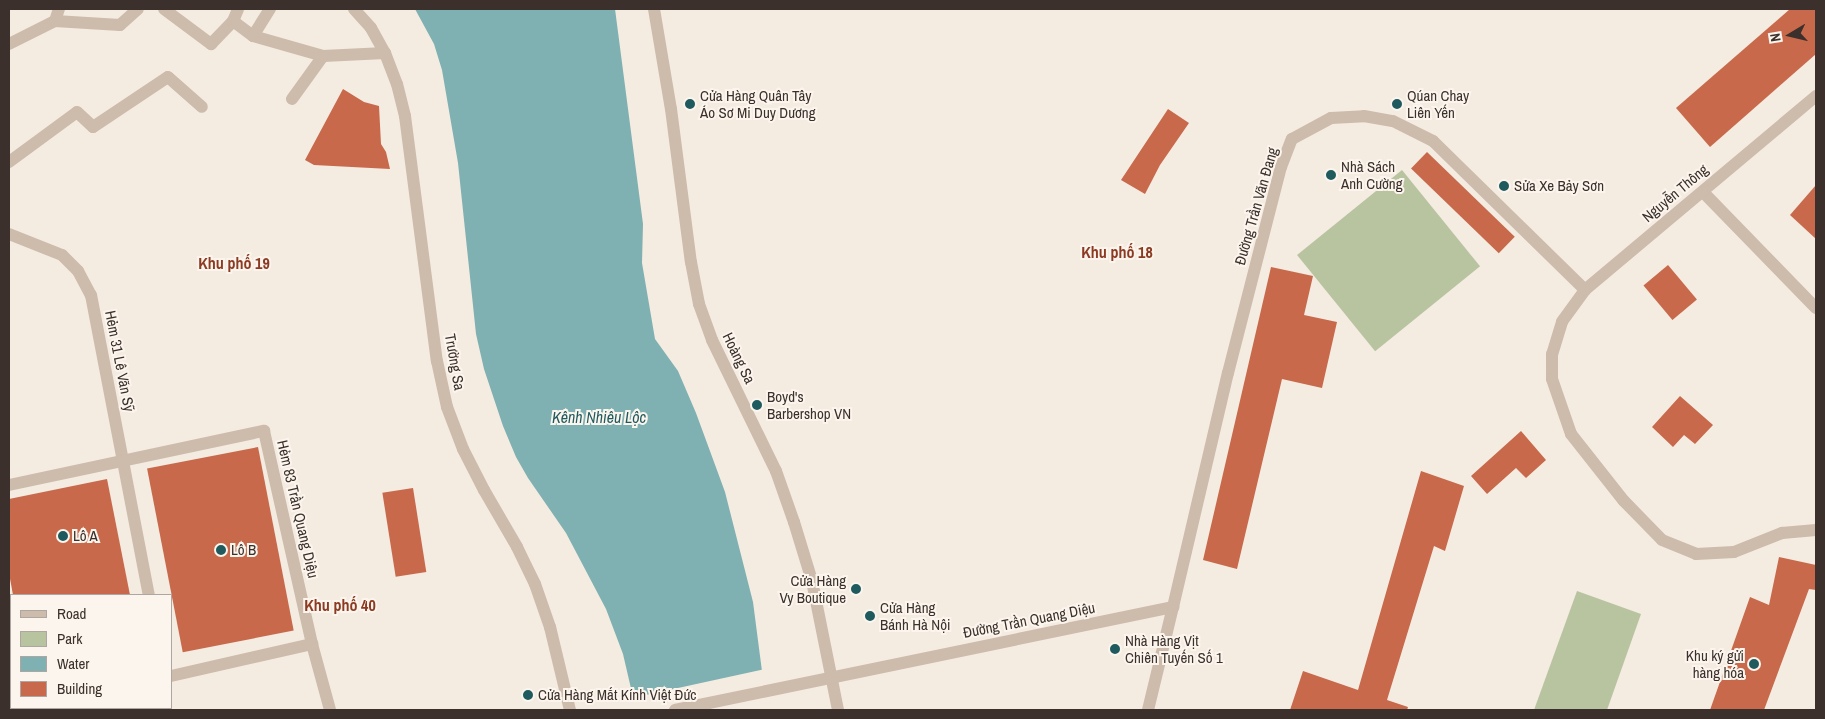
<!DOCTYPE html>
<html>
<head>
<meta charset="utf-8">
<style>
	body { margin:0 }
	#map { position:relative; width:1825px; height:719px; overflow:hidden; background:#f4ebe1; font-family:"Archivo Narrow",sans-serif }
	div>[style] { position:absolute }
	.green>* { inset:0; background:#b8c4a0; transform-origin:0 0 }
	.water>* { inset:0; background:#7fb0b2 }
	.pier>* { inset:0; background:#f4ebe1 }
	.building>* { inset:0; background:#c8694b; transform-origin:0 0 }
	.minor>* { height:12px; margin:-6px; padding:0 6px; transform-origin:6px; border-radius:6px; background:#cdbbac }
	.tertiary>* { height:12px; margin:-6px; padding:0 6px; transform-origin:6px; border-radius:6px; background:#cdbbac }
	.dots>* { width:14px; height:14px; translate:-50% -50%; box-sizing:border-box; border:2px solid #fbf5ee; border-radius:50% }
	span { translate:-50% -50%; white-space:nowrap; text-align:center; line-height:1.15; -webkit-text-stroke:4px #fbf5ee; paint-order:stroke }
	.poi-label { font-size:15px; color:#3b302b }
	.left { translate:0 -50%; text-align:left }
	.right { translate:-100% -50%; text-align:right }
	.street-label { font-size:15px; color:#3b302b }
	.neighbourhood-label { font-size:16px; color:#8c3b22; font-weight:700 }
	.water-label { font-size:16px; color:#1f5a5e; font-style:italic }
	.frame { position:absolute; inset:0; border:10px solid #3b302b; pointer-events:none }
	.legend { position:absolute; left:10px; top:594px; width:162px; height:115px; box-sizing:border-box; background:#fbf5ee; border:1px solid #aea6a0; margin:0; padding:6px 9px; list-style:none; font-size:15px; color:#3b302b }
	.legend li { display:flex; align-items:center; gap:10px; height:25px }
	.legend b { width:25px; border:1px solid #aea6a0 }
	.north { position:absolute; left:1765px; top:10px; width:50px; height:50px; -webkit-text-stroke:4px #fbf5ee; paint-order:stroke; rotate:261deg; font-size:14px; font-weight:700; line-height:20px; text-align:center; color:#3b302b }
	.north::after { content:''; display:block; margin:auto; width:18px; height:22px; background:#3b302b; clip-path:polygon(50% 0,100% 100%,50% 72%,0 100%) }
</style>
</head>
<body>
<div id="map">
	<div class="green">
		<div style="left:1402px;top:170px;width:124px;height:135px;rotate:51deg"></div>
		<div style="clip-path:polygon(1577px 591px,1641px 614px,1607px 710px,1534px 710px)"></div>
	</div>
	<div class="water">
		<div style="clip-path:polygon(415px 9px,615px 9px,643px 224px,642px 263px,655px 339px,678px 371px,696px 413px,725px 492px,753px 602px,767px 710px,636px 710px,623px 654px,606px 609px,566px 533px,528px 478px,516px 457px,503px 426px,484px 369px,476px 334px,458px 163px,442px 70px,434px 44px)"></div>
	</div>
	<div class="pier">
		<div style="clip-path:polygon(765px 669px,770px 710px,634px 710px,632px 698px)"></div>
	</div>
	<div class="building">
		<div style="clip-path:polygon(1790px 9px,1816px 9px,1816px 54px,1710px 147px,1676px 108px)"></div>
		<div style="clip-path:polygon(343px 89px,364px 102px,379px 106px,381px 144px,386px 152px,390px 169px,314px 165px,305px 160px)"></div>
		<div style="clip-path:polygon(1168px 109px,1189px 123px,1160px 165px,1145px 194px,1121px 180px)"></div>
		<div style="left:1427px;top:152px;width:122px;height:23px;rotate:44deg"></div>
		<div style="clip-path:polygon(1816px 185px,1816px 239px,1790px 215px)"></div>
		<div style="left:1668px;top:265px;width:45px;height:32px;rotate:50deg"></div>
		<div style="clip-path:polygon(1271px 267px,1313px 276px,1304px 315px,1337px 322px,1322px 388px,1282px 379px,1237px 569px,1203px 560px)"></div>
		<div style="clip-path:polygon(1680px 396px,1713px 425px,1695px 444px,1684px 435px,1673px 447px,1652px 427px)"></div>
		<div style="clip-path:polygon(1521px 431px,1546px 460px,1526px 478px,1516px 468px,1487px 494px,1471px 476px)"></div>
		<div style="left:258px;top:447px;width:187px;height:113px;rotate:79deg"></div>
		<div style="clip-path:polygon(1421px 471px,1464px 486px,1445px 551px,1434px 546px,1387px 700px,1408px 707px,1407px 710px,1290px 710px,1303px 671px,1358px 690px)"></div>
		<div style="clip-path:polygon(107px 479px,130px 595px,13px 595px,9px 573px,9px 499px)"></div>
		<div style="left:413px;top:488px;width:85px;height:31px;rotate:81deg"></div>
		<div style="clip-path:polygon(1779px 557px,1816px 565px,1816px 590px,1809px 589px,1764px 710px,1710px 710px,1750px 597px,1769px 605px)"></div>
	</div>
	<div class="minor">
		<div style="left:164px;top:9px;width:59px;rotate:36.7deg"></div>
		<div style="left:211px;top:44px;width:32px;rotate:-46deg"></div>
		<div style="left:233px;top:21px;width:13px;rotate:-67deg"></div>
		<div style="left:55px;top:21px;width:65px;rotate:3.5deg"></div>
		<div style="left:120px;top:25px;width:24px;rotate:-42deg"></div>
		<div style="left:233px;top:21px;width:25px;rotate:37deg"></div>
		<div style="left:253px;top:36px;width:73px;rotate:15.9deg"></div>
		<div style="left:323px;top:56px;width:62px;rotate:-2.8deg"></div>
		<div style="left:253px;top:36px;width:32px;rotate:-58deg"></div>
		<div style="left:9px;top:44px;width:51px;rotate:-26.6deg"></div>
		<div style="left:55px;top:21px;width:13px;rotate:-72deg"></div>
		<div style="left:292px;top:99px;width:53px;rotate:-54.2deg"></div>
		<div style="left:9px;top:162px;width:84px;rotate:-36.3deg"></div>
		<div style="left:77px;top:112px;width:22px;rotate:43deg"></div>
		<div style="left:93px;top:127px;width:90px;rotate:-33.7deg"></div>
		<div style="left:168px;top:77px;width:45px;rotate:41.4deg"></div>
		<div style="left:1703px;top:192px;width:162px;rotate:45.8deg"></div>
		<div style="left:9px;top:234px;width:57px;rotate:21.6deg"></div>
		<div style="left:62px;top:255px;width:23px;rotate:45deg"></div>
		<div style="left:78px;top:271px;width:27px;rotate:62deg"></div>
		<div style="left:91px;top:295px;width:306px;rotate:79.1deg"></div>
		<div style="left:9px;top:485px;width:261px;rotate:-12deg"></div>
		<div style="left:264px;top:431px;width:218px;rotate:77.3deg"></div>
		<div style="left:312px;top:644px;width:68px;rotate:74.7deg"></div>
		<div style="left:171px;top:676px;width:145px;rotate:-12.8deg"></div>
		<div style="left:9px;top:705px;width:5px;rotate:79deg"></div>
		<div style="left:24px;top:710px;width:11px;rotate:-10deg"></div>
		<div style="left:1148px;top:710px;width:106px;rotate:-76.4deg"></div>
	</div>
	<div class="tertiary">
		<div style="left:354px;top:9px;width:25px;rotate:48deg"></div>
		<div style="left:371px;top:28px;width:29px;rotate:61deg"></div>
		<div style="left:385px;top:53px;width:33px;rotate:69deg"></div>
		<div style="left:397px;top:84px;width:33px;rotate:76deg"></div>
		<div style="left:405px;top:116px;width:247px;rotate:82.6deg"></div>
		<div style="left:437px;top:361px;width:47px;rotate:77.7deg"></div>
		<div style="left:447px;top:407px;width:45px;rotate:69.1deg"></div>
		<div style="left:463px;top:449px;width:46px;rotate:62.9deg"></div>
		<div style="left:484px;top:490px;width:66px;rotate:59.9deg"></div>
		<div style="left:517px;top:547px;width:41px;rotate:64.1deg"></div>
		<div style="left:535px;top:584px;width:46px;rotate:70.8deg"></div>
		<div style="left:550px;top:627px;width:85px;rotate:76.5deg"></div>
		<div style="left:654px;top:9px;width:101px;rotate:80.4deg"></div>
		<div style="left:671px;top:109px;width:154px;rotate:82.6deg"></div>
		<div style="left:691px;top:262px;width:43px;rotate:79.2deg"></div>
		<div style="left:699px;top:304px;width:38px;rotate:70deg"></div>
		<div style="left:712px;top:340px;width:146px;rotate:64deg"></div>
		<div style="left:776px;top:471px;width:54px;rotate:70.6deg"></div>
		<div style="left:794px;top:522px;width:62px;rotate:73deg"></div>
		<div style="left:812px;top:581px;width:132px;rotate:78.6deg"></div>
		<div style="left:1816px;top:96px;width:302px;rotate:140deg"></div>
		<div style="left:1585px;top:290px;width:39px;rotate:126deg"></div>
		<div style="left:1562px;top:322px;width:34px;rotate:107deg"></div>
		<div style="left:1552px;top:354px;width:25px;rotate:90deg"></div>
		<div style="left:1552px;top:379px;width:58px;rotate:70.9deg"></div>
		<div style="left:1571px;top:434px;width:85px;rotate:51.7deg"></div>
		<div style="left:1624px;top:501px;width:54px;rotate:45.7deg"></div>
		<div style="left:1662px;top:540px;width:37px;rotate:22deg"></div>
		<div style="left:1696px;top:554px;width:38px;rotate:-3deg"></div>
		<div style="left:1734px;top:552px;width:52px;rotate:-21.6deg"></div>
		<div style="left:1782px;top:533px;width:34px;rotate:-5deg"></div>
		<div style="left:675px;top:710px;width:509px;rotate:-11.69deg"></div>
		<div style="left:1173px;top:607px;width:240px;rotate:-76.8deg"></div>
		<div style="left:1228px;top:373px;width:213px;rotate:-75.6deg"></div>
		<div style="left:1281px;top:167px;width:30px;rotate:-69deg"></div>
		<div style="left:1292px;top:139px;width:44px;rotate:-28.3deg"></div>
		<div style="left:1331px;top:118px;width:33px;rotate:-3deg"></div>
		<div style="left:1364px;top:116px;width:29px;rotate:10deg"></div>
		<div style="left:1393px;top:121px;width:45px;rotate:26.6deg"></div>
		<div style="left:1433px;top:141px;width:213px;rotate:44.4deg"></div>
	</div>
	<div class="dots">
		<div style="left:690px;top:104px;background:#1f5a5e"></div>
		<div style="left:1397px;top:104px;background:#1f5a5e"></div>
		<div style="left:1331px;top:175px;background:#1f5a5e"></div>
		<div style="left:1504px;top:186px;background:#1f5a5e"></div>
		<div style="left:757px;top:405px;background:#1f5a5e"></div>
		<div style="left:63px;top:536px;background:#1f5a5e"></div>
		<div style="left:221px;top:550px;background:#1f5a5e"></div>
		<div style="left:856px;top:589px;background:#1f5a5e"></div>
		<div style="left:870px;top:616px;background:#1f5a5e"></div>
		<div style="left:1115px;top:649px;background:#1f5a5e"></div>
		<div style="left:1754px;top:664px;background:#1f5a5e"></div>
		<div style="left:528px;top:695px;background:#1f5a5e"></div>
	</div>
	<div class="poi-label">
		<span class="left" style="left:700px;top:104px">Cửa Hàng Quân Tây<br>Áo Sơ Mi Duy Dương</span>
		<span class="left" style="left:1407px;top:104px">Qúan Chay<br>Liên Yến</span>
		<span class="left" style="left:1341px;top:175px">Nhà Sách<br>Anh Cường</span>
		<span class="left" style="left:1514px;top:186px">Sửa Xe Bảy Sơn</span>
		<span class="left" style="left:767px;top:405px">Boyd's<br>Barbershop VN</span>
		<span class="left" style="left:73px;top:536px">Lô A</span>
		<span class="left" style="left:231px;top:550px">Lô B</span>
		<span class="right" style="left:846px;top:589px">Cửa Hàng<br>Vy Boutique</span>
		<span class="left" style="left:880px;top:616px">Cửa Hàng<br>Bánh Hà Nội</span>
		<span class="left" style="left:1125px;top:649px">Nhà Hàng Vịt<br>Chiên Tuyến Số 1</span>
		<span class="right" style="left:1744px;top:664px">Khu ký gửi<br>hàng hóa</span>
		<span class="left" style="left:538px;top:695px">Cửa Hàng Mắt Kính Việt Đức</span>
	</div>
	<div class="street-label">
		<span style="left:1675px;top:193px;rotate:-40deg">Nguyễn Thông</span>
		<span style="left:1256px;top:206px;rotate:-74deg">Đường Trần Văn Đang</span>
		<span style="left:739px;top:358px;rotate:64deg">Hoàng Sa</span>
		<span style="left:120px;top:361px;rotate:79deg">Hẻm 31 Lê Văn Sỹ</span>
		<span style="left:455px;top:362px;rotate:80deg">Trường Sa</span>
		<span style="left:298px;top:509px;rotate:77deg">Hẻm 83 Trần Quang Diệu</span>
		<span style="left:1029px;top:620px;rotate:-11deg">Đường Trần Quang Diệu</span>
	</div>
	<div class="neighbourhood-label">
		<span style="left:1117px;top:252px">Khu phố 18</span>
		<span style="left:234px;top:263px">Khu phố 19</span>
		<span style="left:340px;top:605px">Khu phố 40</span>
	</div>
	<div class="water-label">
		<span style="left:599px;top:417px">Kênh Nhiêu Lộc</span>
	</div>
	<div class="frame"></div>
	<ul class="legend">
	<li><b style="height:6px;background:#cdbbac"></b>Road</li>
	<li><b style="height:14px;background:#b8c4a0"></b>Park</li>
	<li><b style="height:14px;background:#7fb0b2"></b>Water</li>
	<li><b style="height:14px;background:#c8694b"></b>Building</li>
	</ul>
	<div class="north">N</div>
</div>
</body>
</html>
